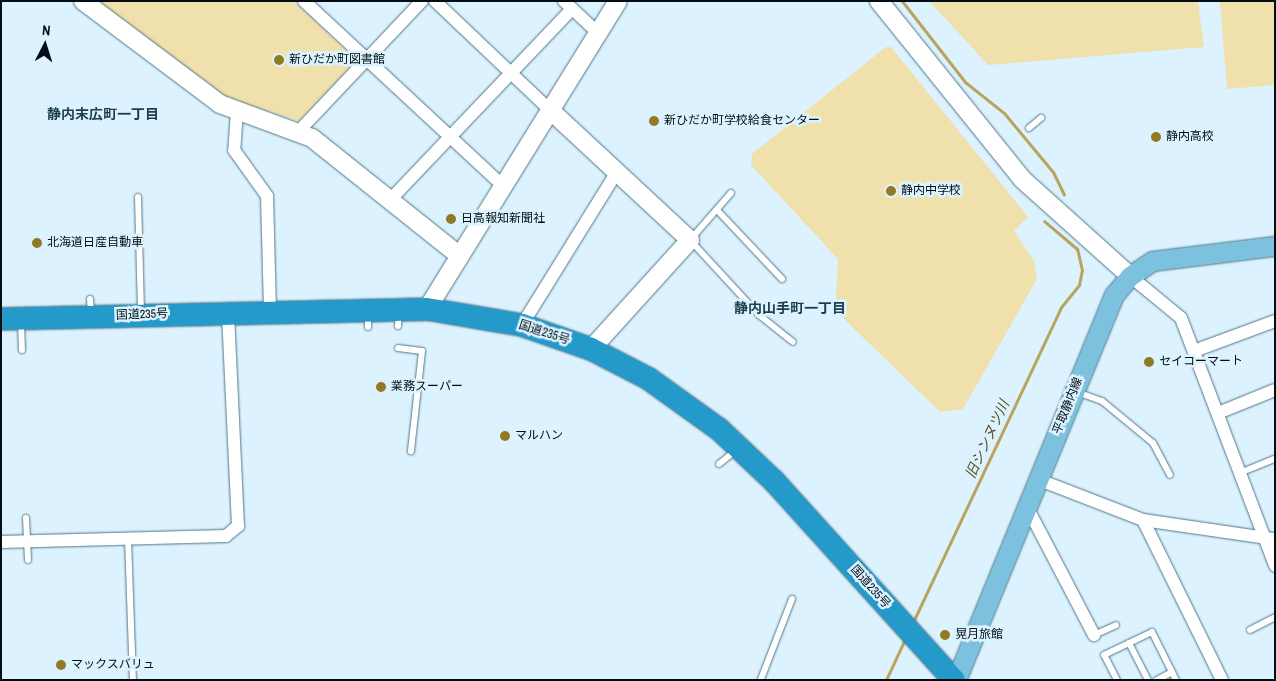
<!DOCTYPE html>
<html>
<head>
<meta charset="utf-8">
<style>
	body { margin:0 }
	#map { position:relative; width:1276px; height:681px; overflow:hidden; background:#dcf3ff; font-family:"Archivo Narrow","Noto Sans JP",sans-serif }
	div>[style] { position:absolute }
	.green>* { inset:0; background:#f0e0ab }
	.stream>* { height:3px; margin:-1.5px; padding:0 1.5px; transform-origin:1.5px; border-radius:1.5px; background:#baa45d }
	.roads { filter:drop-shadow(0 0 1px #527587) drop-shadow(0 0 1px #527587) }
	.lane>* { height:6px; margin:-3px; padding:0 3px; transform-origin:3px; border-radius:3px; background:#fff }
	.street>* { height:12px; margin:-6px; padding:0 6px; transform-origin:6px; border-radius:6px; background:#fff }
	.secondary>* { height:18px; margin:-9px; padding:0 9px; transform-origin:9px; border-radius:9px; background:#fff }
	.primary>* { height:19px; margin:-9.5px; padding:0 9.5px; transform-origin:9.5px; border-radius:9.5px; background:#7cc2df }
	.highway>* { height:22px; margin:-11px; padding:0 11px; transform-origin:11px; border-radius:11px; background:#249aca }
	.dots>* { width:14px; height:14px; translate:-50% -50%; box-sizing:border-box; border:2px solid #dcf3ff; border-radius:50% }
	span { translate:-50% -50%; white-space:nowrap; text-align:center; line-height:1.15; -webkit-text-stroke:5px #dcf3ff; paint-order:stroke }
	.poi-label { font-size:12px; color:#020d14 }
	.left { translate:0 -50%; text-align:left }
	.street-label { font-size:12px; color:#020d14 }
	.neighbourhood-label { font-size:14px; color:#1c3d4d; font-weight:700 }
	.water-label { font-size:14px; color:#5b4b14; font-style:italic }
	.frame { position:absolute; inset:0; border:2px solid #020d14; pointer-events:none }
	.north { position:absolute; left:20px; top:20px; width:50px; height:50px; -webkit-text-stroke:4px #dcf3ff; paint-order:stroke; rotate:5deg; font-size:14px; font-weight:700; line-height:20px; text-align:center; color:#020d14 }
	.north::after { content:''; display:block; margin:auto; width:18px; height:22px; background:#020d14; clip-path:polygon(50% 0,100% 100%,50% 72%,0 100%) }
</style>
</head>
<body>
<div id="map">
	<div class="green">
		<div style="clip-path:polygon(95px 1px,293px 1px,357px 60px,299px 121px,223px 97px)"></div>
		<div style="clip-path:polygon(929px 1px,1198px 1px,1204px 47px,988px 65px)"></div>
		<div style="clip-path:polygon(1220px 1px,1275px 1px,1275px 85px,1227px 89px)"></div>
		<div style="clip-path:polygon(886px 47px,891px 47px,1028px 217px,1014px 231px,1034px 261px,1037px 279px,963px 409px,940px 412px,844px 319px,836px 297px,838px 259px,751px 165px,752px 154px)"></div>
	</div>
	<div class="stream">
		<div style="left:902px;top:1px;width:103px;rotate:52.1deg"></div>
		<div style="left:965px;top:82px;width:50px;rotate:38.5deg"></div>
		<div style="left:1004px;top:113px;width:77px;rotate:50.3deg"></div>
		<div style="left:1053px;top:172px;width:25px;rotate:64deg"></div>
		<div style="left:913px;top:622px;width:349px;rotate:-64.8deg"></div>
		<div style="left:1062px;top:306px;width:27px;rotate:-51deg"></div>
		<div style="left:1079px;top:285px;width:15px;rotate:-79deg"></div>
		<div style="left:1082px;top:270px;width:22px;rotate:-103deg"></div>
		<div style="left:1077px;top:249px;width:43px;rotate:-139.7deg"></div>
		<div style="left:886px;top:680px;width:45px;rotate:-65.1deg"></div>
	</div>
	<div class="roads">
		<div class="lane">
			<div style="left:1029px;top:128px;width:16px;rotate:-40deg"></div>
			<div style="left:731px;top:193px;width:62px;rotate:131.1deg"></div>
			<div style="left:690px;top:240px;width:102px;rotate:47.4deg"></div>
			<div style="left:759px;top:315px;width:43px;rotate:38.5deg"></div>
			<div style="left:138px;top:197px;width:114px;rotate:88.5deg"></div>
			<div style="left:717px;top:210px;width:95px;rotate:46.7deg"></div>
			<div style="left:90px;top:299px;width:13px;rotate:86deg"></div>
			<div style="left:368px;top:314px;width:13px;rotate:90deg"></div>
			<div style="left:21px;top:322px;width:28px;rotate:88deg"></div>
			<div style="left:398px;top:326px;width:14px;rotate:-86deg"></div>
			<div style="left:398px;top:348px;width:24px;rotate:7deg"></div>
			<div style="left:422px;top:351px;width:101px;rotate:96.3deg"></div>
			<div style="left:1077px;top:392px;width:27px;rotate:20deg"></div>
			<div style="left:1102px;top:401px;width:66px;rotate:39.5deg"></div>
			<div style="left:1153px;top:443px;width:36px;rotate:62deg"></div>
			<div style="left:719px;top:464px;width:22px;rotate:-39deg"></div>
			<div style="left:1242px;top:472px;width:35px;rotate:-22deg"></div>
			<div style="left:26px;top:518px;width:42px;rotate:87.3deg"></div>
			<div style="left:128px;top:539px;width:141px;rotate:88deg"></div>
			<div style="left:1250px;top:630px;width:28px;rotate:-27deg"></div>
			<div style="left:1094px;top:635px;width:24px;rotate:-24deg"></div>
			<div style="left:1129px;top:643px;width:42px;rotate:62.8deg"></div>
			<div style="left:761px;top:679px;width:86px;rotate:-68.8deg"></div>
			<div style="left:1117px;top:680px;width:28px;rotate:-117deg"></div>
			<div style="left:1104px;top:655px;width:53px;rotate:-25.6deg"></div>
			<div style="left:1152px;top:632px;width:54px;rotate:63.4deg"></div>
			<div style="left:1157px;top:680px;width:17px;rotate:-28deg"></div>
		</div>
		<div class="street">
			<div style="left:304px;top:1px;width:272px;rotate:42.9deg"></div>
			<div style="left:435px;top:1px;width:158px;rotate:43.5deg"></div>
			<div style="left:564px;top:1px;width:47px;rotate:43.3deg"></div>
			<div style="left:237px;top:111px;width:39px;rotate:94deg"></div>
			<div style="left:234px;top:150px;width:57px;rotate:54.3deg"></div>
			<div style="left:267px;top:196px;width:115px;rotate:88.5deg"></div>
			<div style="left:299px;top:131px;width:179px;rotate:-46.6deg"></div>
			<div style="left:390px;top:200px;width:264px;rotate:-46.4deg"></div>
			<div style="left:1130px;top:276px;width:66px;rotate:39.5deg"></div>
			<div style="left:1181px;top:318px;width:265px;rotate:69.2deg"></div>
			<div style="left:522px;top:325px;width:180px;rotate:-58.2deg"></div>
			<div style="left:1194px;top:351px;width:86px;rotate:-20.3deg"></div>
			<div style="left:1218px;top:413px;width:61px;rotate:-22deg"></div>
			<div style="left:1037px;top:479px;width:114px;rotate:21.1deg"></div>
			<div style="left:1143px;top:520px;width:131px;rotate:8.3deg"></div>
			<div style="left:1026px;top:505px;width:147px;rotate:62.4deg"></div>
			<div style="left:1143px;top:520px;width:178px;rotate:63.7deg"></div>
			<div style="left:1px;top:542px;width:225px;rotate:-1.5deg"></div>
			<div style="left:226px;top:536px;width:16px;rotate:-40deg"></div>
			<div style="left:238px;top:526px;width:214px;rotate:-92.7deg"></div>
		</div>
		<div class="secondary">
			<div style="left:83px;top:1px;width:171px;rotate:36.9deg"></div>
			<div style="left:220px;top:104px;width:98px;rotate:20.3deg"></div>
			<div style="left:312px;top:138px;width:189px;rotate:38.6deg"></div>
			<div style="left:879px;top:1px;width:228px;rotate:51.2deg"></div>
			<div style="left:1022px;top:179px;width:145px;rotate:41.9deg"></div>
			<div style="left:550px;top:110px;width:191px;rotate:42.9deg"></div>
			<div style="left:690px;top:240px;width:147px;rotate:132.2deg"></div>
			<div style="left:427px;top:309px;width:362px;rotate:-58.2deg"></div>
		</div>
		<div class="primary">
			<div style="left:956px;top:680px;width:416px;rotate:-67.7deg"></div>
			<div style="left:1114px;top:295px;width:25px;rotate:-50deg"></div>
			<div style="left:1130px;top:276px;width:27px;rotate:-34deg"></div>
			<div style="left:1152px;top:261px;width:124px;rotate:-7deg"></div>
		</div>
		<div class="highway">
			<div style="left:1px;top:319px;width:426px;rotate:-1.3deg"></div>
			<div style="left:427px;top:309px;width:96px;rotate:9.6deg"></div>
			<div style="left:522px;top:325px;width:73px;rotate:19.2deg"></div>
			<div style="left:591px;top:349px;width:65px;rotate:27.3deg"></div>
			<div style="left:649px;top:379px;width:87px;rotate:35.7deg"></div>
			<div style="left:720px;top:430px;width:74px;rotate:43.4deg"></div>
			<div style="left:774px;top:481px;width:268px;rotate:47.9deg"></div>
		</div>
	</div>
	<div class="dots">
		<div style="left:279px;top:60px;background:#927a21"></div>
		<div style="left:654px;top:121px;background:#927a21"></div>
		<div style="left:1156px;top:137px;background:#927a21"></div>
		<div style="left:891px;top:191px;background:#927a21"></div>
		<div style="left:451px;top:219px;background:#927a21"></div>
		<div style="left:37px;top:243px;background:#927a21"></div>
		<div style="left:1149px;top:362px;background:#927a21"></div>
		<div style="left:381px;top:387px;background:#927a21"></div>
		<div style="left:505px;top:436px;background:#927a21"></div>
		<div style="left:945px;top:635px;background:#927a21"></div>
		<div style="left:61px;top:665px;background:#927a21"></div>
	</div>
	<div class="poi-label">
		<span class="left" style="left:289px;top:60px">新ひだか町図書館</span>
		<span class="left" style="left:664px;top:121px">新ひだか町学校給食センター</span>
		<span class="left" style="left:1166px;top:137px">静内高校</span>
		<span class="left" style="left:901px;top:191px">静内中学校</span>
		<span class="left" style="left:461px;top:219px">日高報知新聞社</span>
		<span class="left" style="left:47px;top:243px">北海道日産自動車</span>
		<span class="left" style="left:1159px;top:362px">セイコーマート</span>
		<span class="left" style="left:391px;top:387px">業務スーパー</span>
		<span class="left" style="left:515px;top:436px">マルハン</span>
		<span class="left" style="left:955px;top:635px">晃月旅館</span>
		<span class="left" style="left:71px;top:665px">マックスバリュ</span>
	</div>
	<div class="street-label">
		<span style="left:142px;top:315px;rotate:-2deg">国道235号</span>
		<span style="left:544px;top:333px;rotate:18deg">国道235号</span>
		<span style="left:1068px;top:406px;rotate:-68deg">平取静内線</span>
		<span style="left:870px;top:587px;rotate:48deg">国道235号</span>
	</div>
	<div class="neighbourhood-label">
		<span style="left:103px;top:114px">静内末広町一丁目</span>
		<span style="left:790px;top:308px">静内山手町一丁目</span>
	</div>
	<div class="water-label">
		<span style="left:987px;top:439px;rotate:-65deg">旧シンヌツ川</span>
	</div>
	<div class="frame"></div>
	<div class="north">N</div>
</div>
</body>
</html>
